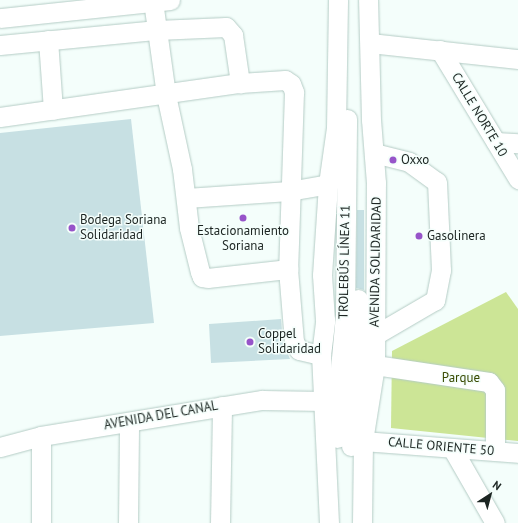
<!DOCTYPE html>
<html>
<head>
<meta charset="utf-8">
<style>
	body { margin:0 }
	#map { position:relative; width:518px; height:523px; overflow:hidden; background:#f4fefb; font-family:"PT Sans",sans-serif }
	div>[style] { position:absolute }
	.green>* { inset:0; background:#cce596 }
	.building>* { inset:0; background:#c7e0e3 }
	.roads { filter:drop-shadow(0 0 1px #b4ccc5) drop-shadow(0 0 1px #b4ccc5) }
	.minor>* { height:19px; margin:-9.5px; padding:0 9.5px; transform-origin:9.5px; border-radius:9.5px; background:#fff }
	.dots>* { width:11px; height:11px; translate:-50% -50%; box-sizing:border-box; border:2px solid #f4fefb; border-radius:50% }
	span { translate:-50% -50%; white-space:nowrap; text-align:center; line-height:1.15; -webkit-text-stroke:3px #f4fefb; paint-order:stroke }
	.street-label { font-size:13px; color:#1c2522 }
	.poi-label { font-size:13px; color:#1c2522 }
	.left { translate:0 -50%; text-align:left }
	.park-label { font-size:13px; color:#394900 }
	.north { position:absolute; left:470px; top:475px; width:40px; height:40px; -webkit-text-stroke:3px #f4fefb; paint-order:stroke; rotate:36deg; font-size:11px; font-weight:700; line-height:16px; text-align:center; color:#1c2522 }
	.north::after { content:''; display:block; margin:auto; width:14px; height:18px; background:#1c2522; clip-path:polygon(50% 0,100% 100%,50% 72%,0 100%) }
</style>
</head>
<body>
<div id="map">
	<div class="green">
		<div style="clip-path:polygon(506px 292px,518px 309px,518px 441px,391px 428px,392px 351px)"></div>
	</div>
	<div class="building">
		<div style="clip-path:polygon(131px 119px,154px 323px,0 336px,0 133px)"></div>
		<div style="clip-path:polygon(357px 210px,364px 210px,364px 290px,356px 288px)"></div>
		<div style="clip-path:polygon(281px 319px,283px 343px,290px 359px,211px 363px,209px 324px)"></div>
	</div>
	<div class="roads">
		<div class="minor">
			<div style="left:153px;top:1px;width:95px;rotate:82.1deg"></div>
			<div style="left:166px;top:95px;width:76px;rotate:77.8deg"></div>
			<div style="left:182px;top:169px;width:59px;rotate:83.2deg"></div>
			<div style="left:189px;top:228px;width:45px;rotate:76deg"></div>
			<div style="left:200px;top:272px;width:5px;rotate:68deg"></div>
			<div style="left:202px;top:277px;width:6px;rotate:9deg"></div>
			<div style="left:208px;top:278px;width:81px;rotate:-6.4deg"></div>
			<div style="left:0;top:18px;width:171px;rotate:-6deg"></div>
			<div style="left:48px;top:40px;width:70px;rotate:85.9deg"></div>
			<div style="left:370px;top:43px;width:149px;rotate:6.2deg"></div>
			<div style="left:0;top:45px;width:158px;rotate:-5.5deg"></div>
			<div style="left:157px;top:30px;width:69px;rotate:-2.5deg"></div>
			<div style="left:226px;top:27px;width:11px;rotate:49deg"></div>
			<div style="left:233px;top:35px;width:49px;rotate:81.7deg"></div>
			<div style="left:440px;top:50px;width:151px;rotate:58.8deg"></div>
			<div style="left:0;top:117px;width:242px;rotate:-8.1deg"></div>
			<div style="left:240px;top:83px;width:45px;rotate:-3.8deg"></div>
			<div style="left:285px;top:80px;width:7px;rotate:34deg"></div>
			<div style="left:291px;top:84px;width:9px;rotate:69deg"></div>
			<div style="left:294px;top:92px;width:177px;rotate:91.9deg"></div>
			<div style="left:288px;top:269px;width:73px;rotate:85.3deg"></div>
			<div style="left:294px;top:342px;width:9px;rotate:58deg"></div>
			<div style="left:299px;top:350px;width:23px;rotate:13deg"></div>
			<div style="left:496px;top:142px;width:22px;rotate:3deg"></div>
			<div style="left:374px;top:153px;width:36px;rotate:14deg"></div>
			<div style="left:409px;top:162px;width:34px;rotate:36deg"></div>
			<div style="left:437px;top:182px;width:88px;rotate:87.4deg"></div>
			<div style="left:441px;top:270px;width:31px;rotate:101deg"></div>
			<div style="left:435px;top:300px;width:69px;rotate:149.7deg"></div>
			<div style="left:186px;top:198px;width:103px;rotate:-3.9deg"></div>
			<div style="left:289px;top:191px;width:40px;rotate:-10deg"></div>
			<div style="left:375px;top:365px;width:115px;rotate:8.5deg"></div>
			<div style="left:489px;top:382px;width:10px;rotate:53deg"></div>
			<div style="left:495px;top:390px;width:61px;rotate:90deg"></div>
			<div style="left:337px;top:438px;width:37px;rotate:-90deg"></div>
			<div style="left:337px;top:401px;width:86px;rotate:-84.7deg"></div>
			<div style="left:345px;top:315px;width:196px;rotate:-89.4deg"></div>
			<div style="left:363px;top:441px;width:155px;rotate:4.4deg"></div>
			<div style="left:351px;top:446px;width:83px;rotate:-85.2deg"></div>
			<div style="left:358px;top:363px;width:64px;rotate:-90deg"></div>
			<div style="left:0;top:447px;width:42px;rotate:-15deg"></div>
			<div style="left:41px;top:436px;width:224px;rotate:-9.3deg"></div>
			<div style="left:262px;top:400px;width:61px;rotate:0.9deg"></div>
			<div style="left:452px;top:448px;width:86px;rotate:60.2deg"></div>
			<div style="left:41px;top:523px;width:87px;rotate:-90deg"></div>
			<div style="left:128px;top:523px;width:101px;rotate:-89.4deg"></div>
			<div style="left:220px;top:523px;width:117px;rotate:-89deg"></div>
			<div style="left:329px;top:523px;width:168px;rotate:-92.7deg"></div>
			<div style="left:321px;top:355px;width:35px;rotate:-83deg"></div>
			<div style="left:325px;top:320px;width:45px;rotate:-93.8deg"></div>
			<div style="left:322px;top:275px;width:91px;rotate:-86.2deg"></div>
			<div style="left:328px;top:184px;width:57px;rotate:-81.9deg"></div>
			<div style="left:336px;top:128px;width:128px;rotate:-89.1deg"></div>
			<div style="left:362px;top:523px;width:82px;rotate:-89.3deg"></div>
			<div style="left:363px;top:441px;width:77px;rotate:-81deg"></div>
			<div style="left:375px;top:365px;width:182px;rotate:-89.7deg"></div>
			<div style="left:376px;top:183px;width:63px;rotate:-94.5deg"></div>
			<div style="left:371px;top:120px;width:120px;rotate:-91.4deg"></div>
		</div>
	</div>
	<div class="dots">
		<div style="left:393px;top:160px;background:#9754c9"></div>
		<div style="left:243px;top:218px;background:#9754c9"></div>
		<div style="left:72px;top:228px;background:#9754c9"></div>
		<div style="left:419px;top:236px;background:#9754c9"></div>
		<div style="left:250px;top:342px;background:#9754c9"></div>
	</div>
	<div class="street-label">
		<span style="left:479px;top:115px;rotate:59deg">CALLE NORTE 10</span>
		<span style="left:345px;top:262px;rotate:-89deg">TROLEBÚS LÍNEA 11</span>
		<span style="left:376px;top:262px;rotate:-89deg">AVENIDA SOLIDARIDAD</span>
		<span style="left:161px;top:416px;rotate:-10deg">AVENIDA DEL CANAL</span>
		<span style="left:441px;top:447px;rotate:5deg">CALLE ORIENTE 50</span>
	</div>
	<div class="poi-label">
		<span class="left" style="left:401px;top:160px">Oxxo</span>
		<span class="left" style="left:80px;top:228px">Bodega Soriana<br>Solidaridad</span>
		<span style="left:243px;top:239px">Estacionamiento<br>Soriana</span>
		<span class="left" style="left:427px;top:236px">Gasolinera</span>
		<span class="left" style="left:258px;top:342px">Coppel<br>Solidaridad</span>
	</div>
	<div class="park-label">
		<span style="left:461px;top:378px">Parque</span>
	</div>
	<div class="north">N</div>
</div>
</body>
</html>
